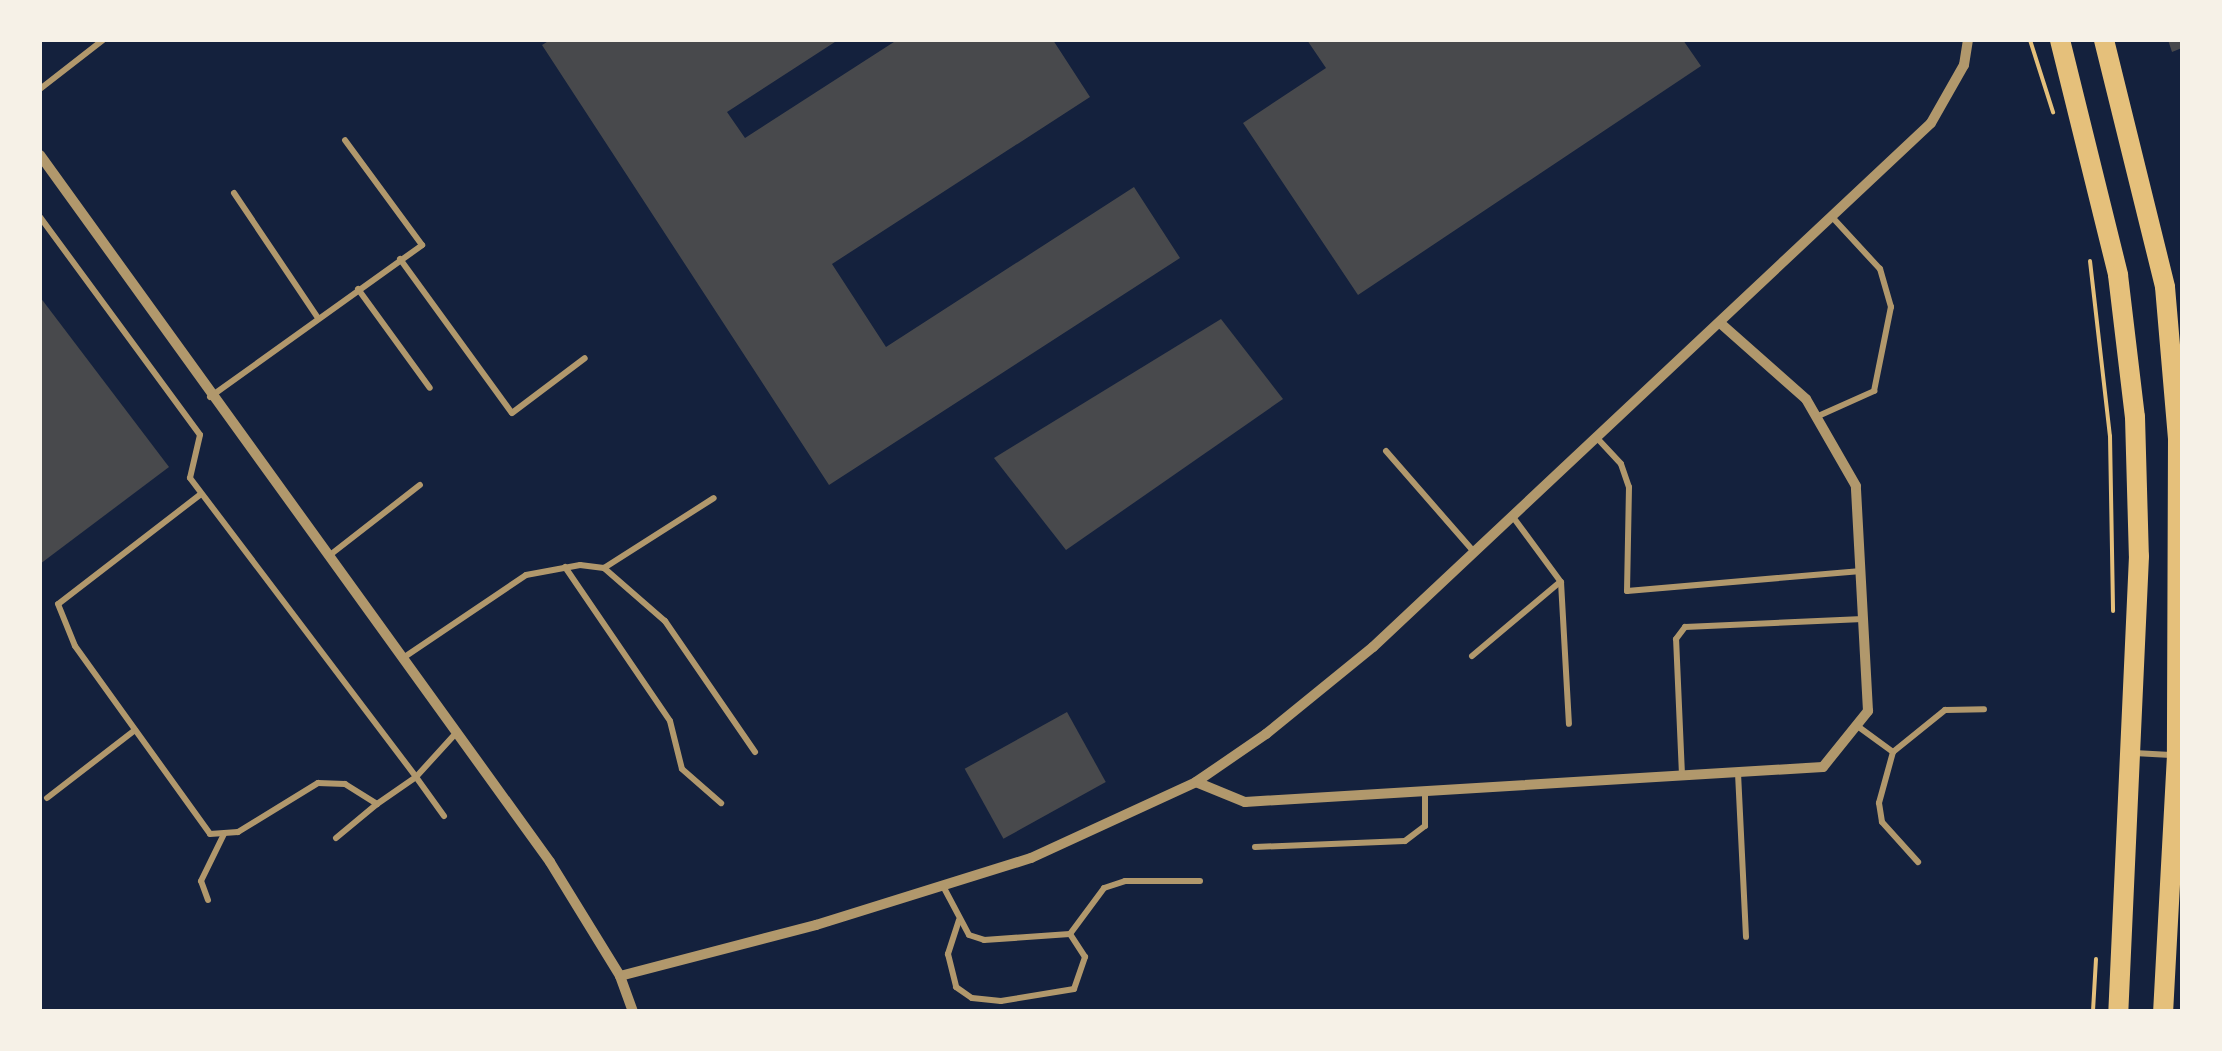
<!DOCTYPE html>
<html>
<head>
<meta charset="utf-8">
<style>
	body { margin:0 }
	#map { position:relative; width:2222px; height:1051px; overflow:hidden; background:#14213d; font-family:"Libre Baskerville",serif }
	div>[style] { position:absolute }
	.building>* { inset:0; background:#48494c; transform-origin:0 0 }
	.path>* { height:4px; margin:-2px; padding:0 2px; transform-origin:2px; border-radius:2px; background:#e5c07b }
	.service>* { height:6px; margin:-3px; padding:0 3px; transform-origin:3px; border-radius:3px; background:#b1986c }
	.minor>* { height:10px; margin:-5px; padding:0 5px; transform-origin:5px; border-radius:5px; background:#b1986c }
	.trunk>* { height:20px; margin:-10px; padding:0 10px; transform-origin:10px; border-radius:10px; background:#e5c07b }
	span { translate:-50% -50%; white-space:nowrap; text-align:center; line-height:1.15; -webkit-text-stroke:8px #f6f1e7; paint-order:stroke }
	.frame { position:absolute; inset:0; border:42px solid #f6f1e7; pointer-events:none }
</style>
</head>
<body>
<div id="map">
	<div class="building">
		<div style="clip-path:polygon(550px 40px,838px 40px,727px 112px,745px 138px,897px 40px,1053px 40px,1090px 97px,832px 264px,886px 347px,1134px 187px,1180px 258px,829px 485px,542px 45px)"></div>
		<div style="clip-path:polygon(1307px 40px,1683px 40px,1701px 66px,1358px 295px,1243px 123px,1326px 68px)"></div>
		<div style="clip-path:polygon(2168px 40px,2182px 40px,2182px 48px,2172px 52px)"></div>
		<div style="clip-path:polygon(40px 297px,169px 467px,40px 564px)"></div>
		<div style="clip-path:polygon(1221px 319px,1283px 399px,1066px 550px,994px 458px)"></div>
		<div style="left:1067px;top:712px;width:80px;height:117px;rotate:61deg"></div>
	</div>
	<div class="path">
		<div style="left:2030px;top:40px;width:76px;rotate:72.3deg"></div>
		<div style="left:2090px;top:261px;width:176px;rotate:83.5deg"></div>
		<div style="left:2110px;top:436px;width:175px;rotate:89deg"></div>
		<div style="left:2093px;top:1011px;width:52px;rotate:-86.7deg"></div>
	</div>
	<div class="service">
		<div style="left:40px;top:89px;width:80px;rotate:-37.9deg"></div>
		<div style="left:234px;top:193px;width:151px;rotate:56.1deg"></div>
		<div style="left:40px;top:217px;width:270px;rotate:53.7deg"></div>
		<div style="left:200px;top:435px;width:44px;rotate:103.1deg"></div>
		<div style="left:190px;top:478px;width:375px;rotate:52.9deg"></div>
		<div style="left:416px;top:777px;width:59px;rotate:-47.7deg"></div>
		<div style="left:400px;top:259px;width:190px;rotate:54deg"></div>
		<div style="left:512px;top:413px;width:91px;rotate:-37deg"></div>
		<div style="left:358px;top:289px;width:122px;rotate:54deg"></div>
		<div style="left:210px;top:397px;width:261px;rotate:-35.6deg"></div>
		<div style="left:422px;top:245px;width:130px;rotate:-126.3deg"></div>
		<div style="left:1816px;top:417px;width:64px;rotate:-24.1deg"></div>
		<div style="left:1874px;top:391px;width:86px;rotate:-78.6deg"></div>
		<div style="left:1891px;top:307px;width:40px;rotate:-106deg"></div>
		<div style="left:1880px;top:269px;width:71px;rotate:-132.7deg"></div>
		<div style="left:1597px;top:438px;width:35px;rotate:47deg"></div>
		<div style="left:1621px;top:464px;width:24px;rotate:71deg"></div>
		<div style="left:1629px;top:487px;width:104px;rotate:91.1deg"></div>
		<div style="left:1627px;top:591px;width:235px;rotate:-4.9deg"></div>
		<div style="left:1386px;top:451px;width:134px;rotate:48.9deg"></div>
		<div style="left:201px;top:494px;width:180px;rotate:142.4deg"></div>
		<div style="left:58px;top:604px;width:45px;rotate:68deg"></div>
		<div style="left:75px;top:646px;width:231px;rotate:54.3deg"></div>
		<div style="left:210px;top:834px;width:28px;rotate:-4deg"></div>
		<div style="left:238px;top:832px;width:94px;rotate:-31.5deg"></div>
		<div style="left:318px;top:783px;width:27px;rotate:2deg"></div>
		<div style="left:345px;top:784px;width:38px;rotate:32deg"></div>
		<div style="left:377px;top:804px;width:47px;rotate:-34.7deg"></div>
		<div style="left:416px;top:777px;width:48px;rotate:54.3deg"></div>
		<div style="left:1513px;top:517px;width:81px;rotate:53.6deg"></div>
		<div style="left:1561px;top:582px;width:142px;rotate:86.8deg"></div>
		<div style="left:330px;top:555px;width:114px;rotate:-37.9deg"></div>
		<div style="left:565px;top:567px;width:186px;rotate:55.7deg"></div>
		<div style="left:670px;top:721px;width:49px;rotate:76deg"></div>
		<div style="left:682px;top:769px;width:52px;rotate:41.1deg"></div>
		<div style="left:604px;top:568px;width:81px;rotate:41deg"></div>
		<div style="left:665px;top:621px;width:159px;rotate:55.5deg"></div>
		<div style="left:1472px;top:656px;width:115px;rotate:-40.1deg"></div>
		<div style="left:403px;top:658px;width:148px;rotate:-34deg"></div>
		<div style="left:526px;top:575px;width:55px;rotate:-10.5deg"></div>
		<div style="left:580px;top:565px;width:24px;rotate:7deg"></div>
		<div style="left:604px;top:568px;width:130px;rotate:-32.5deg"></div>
		<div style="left:1856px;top:725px;width:46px;rotate:36.1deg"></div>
		<div style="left:1893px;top:752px;width:53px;rotate:105.4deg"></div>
		<div style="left:1879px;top:803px;width:19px;rotate:81deg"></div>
		<div style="left:1882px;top:822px;width:54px;rotate:48deg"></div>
		<div style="left:1893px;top:752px;width:67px;rotate:-38.9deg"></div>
		<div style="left:1945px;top:710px;width:39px;rotate:-1deg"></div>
		<div style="left:2134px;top:753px;width:37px;rotate:3deg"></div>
		<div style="left:1738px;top:773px;width:164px;rotate:87.2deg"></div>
		<div style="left:1682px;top:775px;width:136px;rotate:-92.5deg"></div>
		<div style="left:1676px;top:639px;width:15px;rotate:-53deg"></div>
		<div style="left:1685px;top:627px;width:178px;rotate:-2.6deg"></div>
		<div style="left:47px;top:798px;width:111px;rotate:-37.7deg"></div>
		<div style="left:336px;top:838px;width:53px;rotate:-39.7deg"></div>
		<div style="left:1255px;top:847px;width:150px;rotate:-2.3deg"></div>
		<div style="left:1405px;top:841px;width:25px;rotate:-37deg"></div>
		<div style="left:1425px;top:826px;width:34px;rotate:-90deg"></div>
		<div style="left:943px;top:886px;width:55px;rotate:62deg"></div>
		<div style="left:969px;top:935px;width:16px;rotate:18deg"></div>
		<div style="left:984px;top:940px;width:86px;rotate:-4deg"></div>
		<div style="left:208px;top:900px;width:20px;rotate:-110deg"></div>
		<div style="left:201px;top:881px;width:52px;rotate:-63.9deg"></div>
		<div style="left:959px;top:920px;width:36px;rotate:108deg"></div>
		<div style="left:948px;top:954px;width:34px;rotate:76deg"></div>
		<div style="left:956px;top:987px;width:19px;rotate:35deg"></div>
		<div style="left:972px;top:998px;width:29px;rotate:6deg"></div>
		<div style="left:1001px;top:1001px;width:74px;rotate:-9.3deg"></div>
		<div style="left:1074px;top:989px;width:34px;rotate:-71deg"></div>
		<div style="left:1085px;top:957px;width:27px;rotate:-123deg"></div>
		<div style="left:1070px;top:934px;width:57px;rotate:-53.5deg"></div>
		<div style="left:1104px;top:888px;width:22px;rotate:-18deg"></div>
		<div style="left:1125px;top:881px;width:75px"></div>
	</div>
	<div class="minor">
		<div style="left:40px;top:155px;width:872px;rotate:54.19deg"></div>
		<div style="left:550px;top:862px;width:134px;rotate:58.4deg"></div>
		<div style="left:620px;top:976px;width:37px;rotate:70deg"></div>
		<div style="left:1196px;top:782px;width:53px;rotate:22.2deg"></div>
		<div style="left:1245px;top:802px;width:579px;rotate:-3.47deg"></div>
		<div style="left:1823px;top:767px;width:72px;rotate:-51.2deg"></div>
		<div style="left:1868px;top:711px;width:225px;rotate:-93.1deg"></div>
		<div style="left:1856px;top:486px;width:100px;rotate:-119.9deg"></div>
		<div style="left:1806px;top:399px;width:115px;rotate:-138.5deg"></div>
		<div style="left:620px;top:976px;width:203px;rotate:-14.6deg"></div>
		<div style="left:816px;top:925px;width:225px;rotate:-17.3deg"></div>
		<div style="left:1031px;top:858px;width:182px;rotate:-24.7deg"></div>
		<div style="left:1196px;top:782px;width:85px;rotate:-34.4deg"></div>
		<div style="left:1266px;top:734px;width:138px;rotate:-39.1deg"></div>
		<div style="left:1373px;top:647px;width:765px;rotate:-43.2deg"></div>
		<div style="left:1931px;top:123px;width:67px;rotate:-60.4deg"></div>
		<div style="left:1964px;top:65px;width:25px;rotate:-81deg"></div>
	</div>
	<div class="trunk">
		<div style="left:2060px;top:40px;width:242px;rotate:76.1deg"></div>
		<div style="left:2118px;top:275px;width:143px;rotate:83.2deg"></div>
		<div style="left:2135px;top:417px;width:139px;rotate:88.4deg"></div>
		<div style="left:2139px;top:556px;width:455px;rotate:92.6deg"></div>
		<div style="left:2104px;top:40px;width:254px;rotate:76.1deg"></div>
		<div style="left:2165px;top:287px;width:153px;rotate:85.1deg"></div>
		<div style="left:2178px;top:439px;width:316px;rotate:90.2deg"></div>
		<div style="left:2177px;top:755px;width:256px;rotate:93.1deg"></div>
	</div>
	<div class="frame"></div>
</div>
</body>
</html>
